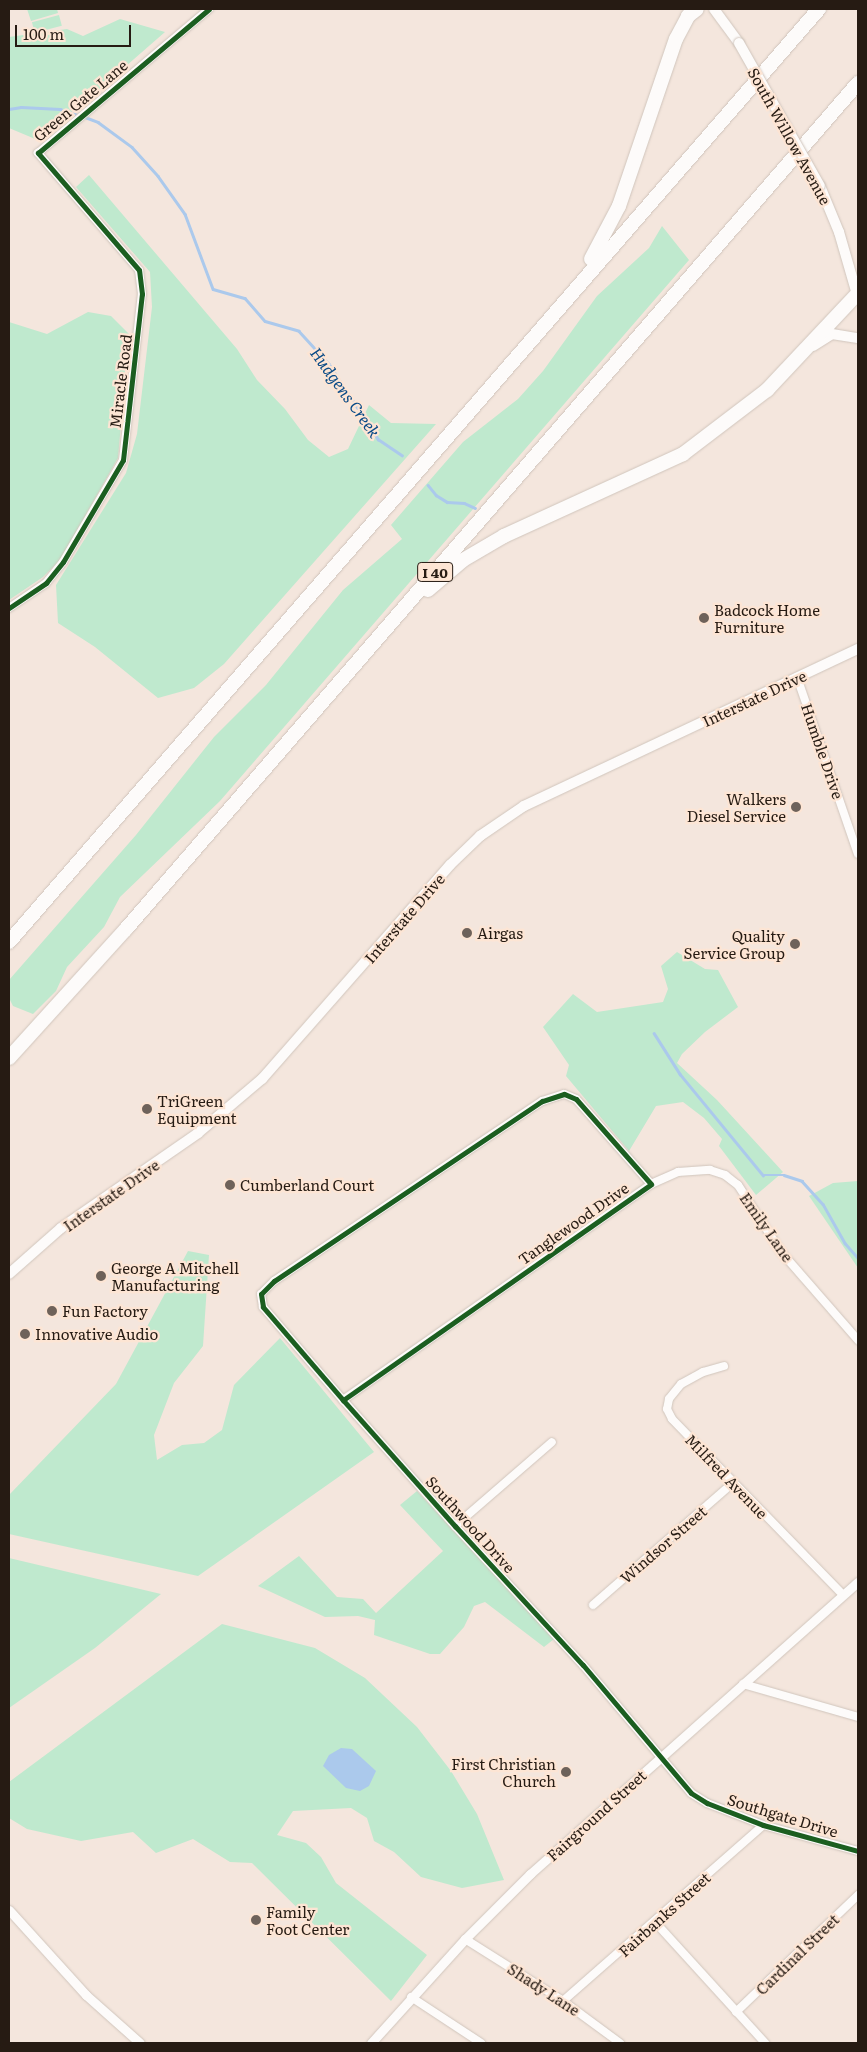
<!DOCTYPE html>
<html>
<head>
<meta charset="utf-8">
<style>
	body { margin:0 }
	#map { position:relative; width:867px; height:2052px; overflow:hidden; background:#f4e6dd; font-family:Literata,serif }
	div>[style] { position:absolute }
	.green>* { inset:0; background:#bfe9ce; transform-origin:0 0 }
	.water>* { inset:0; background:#abc9ec }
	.stream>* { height:2.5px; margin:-1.25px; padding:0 1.25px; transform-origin:1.25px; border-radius:1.25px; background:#abc9ec }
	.roads { filter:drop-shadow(0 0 1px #d0c5bc) drop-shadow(0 0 1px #d0c5bc) }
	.minor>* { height:8px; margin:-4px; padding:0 4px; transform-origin:4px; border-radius:4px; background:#fdfbfa }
	.tertiary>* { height:9px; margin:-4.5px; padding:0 4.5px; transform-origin:4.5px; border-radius:4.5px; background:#fdfbfa }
	.secondary>* { height:10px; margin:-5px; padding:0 5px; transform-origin:5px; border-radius:5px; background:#fdfbfa }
	.motorway>* { height:14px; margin:-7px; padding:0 7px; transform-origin:7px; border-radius:7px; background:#fdfbfa }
	.bridges { filter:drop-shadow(0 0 1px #d0c5bc) drop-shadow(0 0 1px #d0c5bc) }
	.secondary-bridge>* { height:10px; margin:-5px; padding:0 5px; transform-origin:5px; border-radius:5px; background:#fdfbfa }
	.cycleway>* { height:5px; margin:-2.5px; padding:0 2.5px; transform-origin:2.5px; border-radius:2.5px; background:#1b5e20 }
	.dots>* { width:14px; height:14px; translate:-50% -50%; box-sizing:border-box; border:2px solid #fde5d4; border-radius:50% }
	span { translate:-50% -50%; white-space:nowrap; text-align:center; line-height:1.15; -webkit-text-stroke:4.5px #fde5d4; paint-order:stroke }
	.shield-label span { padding:1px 4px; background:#fde5d4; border:1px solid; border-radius:4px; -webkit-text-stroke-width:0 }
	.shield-label { font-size:14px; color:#261b13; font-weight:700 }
	.street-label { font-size:15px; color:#261b13 }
	.poi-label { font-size:15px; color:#261b13 }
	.left { translate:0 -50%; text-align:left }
	.right { translate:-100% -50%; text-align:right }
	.water-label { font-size:16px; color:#0a4b87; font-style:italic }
	.frame { position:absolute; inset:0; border:10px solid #261b13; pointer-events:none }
	.scale { position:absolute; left:15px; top:25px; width:116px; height:22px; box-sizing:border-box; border:2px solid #261b13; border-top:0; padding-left:6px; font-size:15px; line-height:18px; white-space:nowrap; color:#261b13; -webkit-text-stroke:4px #fde5d4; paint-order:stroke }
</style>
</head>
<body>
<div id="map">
	<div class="green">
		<div style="clip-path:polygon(27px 9px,57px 9px,58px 13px,31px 21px)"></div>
		<div style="left:59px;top:15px;width:11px;height:28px;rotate:75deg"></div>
		<div style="clip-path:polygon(120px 19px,165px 32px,40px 141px,9px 128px,9px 37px,67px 29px,83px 36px)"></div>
		<div style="clip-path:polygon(89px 175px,237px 349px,257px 380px,285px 409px,308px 440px,329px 457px,348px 449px,369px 405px,391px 423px,436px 424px,224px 664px,194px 688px,158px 698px,95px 647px,58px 623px,56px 585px,126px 473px,137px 434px,152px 307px,150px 272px,76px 187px)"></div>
		<div style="clip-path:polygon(662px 226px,689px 260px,220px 801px,120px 897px,104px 927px,67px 967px,56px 991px,33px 1014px,13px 1006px,9px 998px,9px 980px,136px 835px,214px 737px,266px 685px,343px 590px,402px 539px,391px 525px,463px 442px,518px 399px,543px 371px,597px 296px,649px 248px)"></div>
		<div style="clip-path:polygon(88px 312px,111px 316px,129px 334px,118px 458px,60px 560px,43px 577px,9px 600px,9px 322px,47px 334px)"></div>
		<div style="clip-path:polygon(677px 952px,705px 969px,718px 970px,738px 1007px,705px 1032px,682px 1054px,677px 1063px,717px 1100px,783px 1172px,756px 1195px,719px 1146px,722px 1139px,704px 1118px,683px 1102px,656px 1106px,629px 1151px,566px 1076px,569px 1065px,543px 1027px,573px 994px,597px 1012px,663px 1002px,668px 989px,661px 966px)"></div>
		<div style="clip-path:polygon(858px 1181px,858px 1268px,809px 1196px,833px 1183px)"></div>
		<div style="clip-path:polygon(188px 1251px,209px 1255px,203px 1346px,174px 1383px,154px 1435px,157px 1460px,182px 1445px,204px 1443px,222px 1430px,234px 1385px,280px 1338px,374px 1452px,198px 1576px,9px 1534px,9px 1495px,116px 1384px)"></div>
		<div style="clip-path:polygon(417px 1491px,554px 1639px,544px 1647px,485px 1602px,474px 1606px,464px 1627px,440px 1654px,430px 1654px,374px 1635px,375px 1620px,358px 1616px,325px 1617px,258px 1586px,299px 1556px,337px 1597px,363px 1599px,376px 1613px,443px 1551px,400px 1505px)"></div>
		<div style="clip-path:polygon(9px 1558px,161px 1594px,95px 1648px,9px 1708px)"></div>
		<div style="clip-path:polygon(222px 1624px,315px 1648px,365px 1678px,417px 1727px,451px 1771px,477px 1814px,504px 1880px,462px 1888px,421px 1877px,394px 1852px,374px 1841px,367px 1818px,351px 1808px,293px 1811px,277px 1835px,306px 1843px,321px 1857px,336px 1883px,427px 1955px,391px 2001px,252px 1863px,230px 1862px,193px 1839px,156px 1853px,133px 1832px,81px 1841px,27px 1829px,9px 1818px,9px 1782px)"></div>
	</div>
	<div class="water">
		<div style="clip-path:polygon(341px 1748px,352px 1749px,376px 1771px,369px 1786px,360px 1791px,346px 1788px,323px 1766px,329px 1755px)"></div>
	</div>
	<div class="stream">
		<div style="left:9px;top:109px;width:12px;rotate:-9deg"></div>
		<div style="left:21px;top:107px;width:39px;rotate:3deg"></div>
		<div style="left:60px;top:109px;width:21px;rotate:19deg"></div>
		<div style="left:85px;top:117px;width:14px;rotate:21deg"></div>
		<div style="left:98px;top:122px;width:42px;rotate:36.3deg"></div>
		<div style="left:132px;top:147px;width:39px;rotate:48deg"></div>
		<div style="left:158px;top:176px;width:47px;rotate:54.6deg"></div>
		<div style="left:185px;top:214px;width:80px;rotate:69.5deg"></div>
		<div style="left:213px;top:289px;width:33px;rotate:16deg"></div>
		<div style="left:245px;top:298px;width:30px;rotate:49deg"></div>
		<div style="left:265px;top:321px;width:35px;rotate:16deg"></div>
		<div style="left:299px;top:331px;width:45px;rotate:47.7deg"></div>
		<div style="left:329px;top:364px;width:90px;rotate:56.8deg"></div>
		<div style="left:378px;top:439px;width:29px;rotate:34deg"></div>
		<div style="left:428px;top:485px;width:13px;rotate:51deg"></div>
		<div style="left:436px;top:495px;width:13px;rotate:32deg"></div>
		<div style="left:447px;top:502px;width:17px;rotate:3deg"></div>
		<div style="left:464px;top:503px;width:12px;rotate:24deg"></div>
		<div style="left:654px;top:1033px;width:49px;rotate:57.6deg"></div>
		<div style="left:680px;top:1074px;width:131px;rotate:50.6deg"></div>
		<div style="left:763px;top:1175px;width:21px"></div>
		<div style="left:784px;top:1175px;width:19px;rotate:18deg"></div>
		<div style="left:802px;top:1181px;width:31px;rotate:48deg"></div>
		<div style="left:823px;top:1204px;width:45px;rotate:60.6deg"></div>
		<div style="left:845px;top:1243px;width:20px;rotate:49deg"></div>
	</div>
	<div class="roads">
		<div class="minor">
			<div style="left:9px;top:608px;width:45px;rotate:-34deg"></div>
			<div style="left:46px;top:583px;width:27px;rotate:-51deg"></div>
			<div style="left:63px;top:562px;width:118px;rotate:-59.5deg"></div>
			<div style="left:123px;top:460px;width:167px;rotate:-83.5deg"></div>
			<div style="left:142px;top:294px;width:24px;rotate:-97deg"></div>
			<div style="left:139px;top:270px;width:155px;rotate:-130.8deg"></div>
			<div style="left:38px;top:153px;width:224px;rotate:-40.1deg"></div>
			<div style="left:797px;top:677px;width:187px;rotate:71deg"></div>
			<div style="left:651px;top:1184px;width:30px;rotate:-24deg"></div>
			<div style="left:678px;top:1172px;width:32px;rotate:-4deg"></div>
			<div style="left:710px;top:1170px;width:16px;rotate:18deg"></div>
			<div style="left:725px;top:1175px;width:16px;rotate:38deg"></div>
			<div style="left:738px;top:1185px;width:81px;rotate:57.1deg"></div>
			<div style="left:782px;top:1253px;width:116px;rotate:48.9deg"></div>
			<div style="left:724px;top:1366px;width:22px;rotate:164deg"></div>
			<div style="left:703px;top:1372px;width:25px;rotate:151deg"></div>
			<div style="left:681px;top:1384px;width:19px;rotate:129deg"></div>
			<div style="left:669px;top:1399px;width:10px;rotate:101deg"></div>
			<div style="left:667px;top:1409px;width:11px;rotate:63deg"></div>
			<div style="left:672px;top:1419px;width:245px;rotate:45.8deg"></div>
			<div style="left:343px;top:1400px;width:376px;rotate:-35deg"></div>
			<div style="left:651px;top:1184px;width:113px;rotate:-131.4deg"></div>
			<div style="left:576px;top:1099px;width:13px;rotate:-157deg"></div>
			<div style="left:564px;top:1094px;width:23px;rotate:162deg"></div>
			<div style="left:542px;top:1101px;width:323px;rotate:146.1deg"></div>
			<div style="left:274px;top:1281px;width:18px;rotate:135deg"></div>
			<div style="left:261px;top:1294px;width:13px;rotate:81deg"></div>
			<div style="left:263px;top:1307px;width:123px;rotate:49.3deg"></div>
			<div style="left:343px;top:1400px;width:169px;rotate:48.4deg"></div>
			<div style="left:455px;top:1526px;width:189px;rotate:47.4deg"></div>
			<div style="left:583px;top:1665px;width:167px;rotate:49.8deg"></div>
			<div style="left:691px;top:1793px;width:19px;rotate:32deg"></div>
			<div style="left:707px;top:1803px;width:60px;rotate:21.4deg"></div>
			<div style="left:763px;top:1825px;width:98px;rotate:15.3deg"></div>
			<div style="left:455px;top:1526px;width:128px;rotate:-40.9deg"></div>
			<div style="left:593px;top:1605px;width:186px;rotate:-41.1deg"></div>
			<div style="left:743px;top:1684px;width:120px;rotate:16deg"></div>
			<div style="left:655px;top:1922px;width:164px;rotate:47.7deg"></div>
			<div style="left:465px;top:1939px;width:116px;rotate:32.3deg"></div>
			<div style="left:563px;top:2001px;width:71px;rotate:36.4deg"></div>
			<div style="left:411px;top:1997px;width:84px;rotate:33.3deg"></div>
			<div style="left:563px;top:2001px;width:266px;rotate:-41.3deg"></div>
			<div style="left:736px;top:2012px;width:169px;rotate:-43.8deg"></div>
		</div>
		<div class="tertiary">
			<div style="left:9px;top:1910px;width:115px;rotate:47.8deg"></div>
			<div style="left:86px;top:1995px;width:72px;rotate:41.6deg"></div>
			<div style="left:371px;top:2043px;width:140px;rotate:-47.9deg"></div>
			<div style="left:465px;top:1939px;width:92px;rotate:-45deg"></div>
			<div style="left:530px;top:1874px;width:439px;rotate:-41.7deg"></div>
		</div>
		<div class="secondary">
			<div style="left:714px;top:9px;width:42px;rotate:53.7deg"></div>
			<div style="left:820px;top:186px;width:50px;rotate:67.6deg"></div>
			<div style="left:839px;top:232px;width:69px;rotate:73.9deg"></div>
			<div style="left:813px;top:346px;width:22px;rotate:-32deg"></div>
			<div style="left:832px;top:334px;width:26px;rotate:9deg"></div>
			<div style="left:9px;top:1274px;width:69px;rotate:-41.5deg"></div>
			<div style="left:61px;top:1228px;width:167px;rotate:-34.7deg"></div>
			<div style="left:198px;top:1133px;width:84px;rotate:-40.2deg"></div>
			<div style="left:262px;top:1079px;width:285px;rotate:-48.7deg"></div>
			<div style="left:450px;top:865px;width:42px;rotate:-44deg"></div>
			<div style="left:480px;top:836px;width:53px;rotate:-34.3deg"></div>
			<div style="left:524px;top:806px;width:369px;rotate:-25.2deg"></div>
		</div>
		<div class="motorway">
			<div style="left:591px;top:259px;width:60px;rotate:-62.2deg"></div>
			<div style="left:619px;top:206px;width:176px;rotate:-71.2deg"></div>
			<div style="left:676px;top:39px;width:26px;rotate:-62deg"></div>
			<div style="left:688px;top:16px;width:11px;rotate:-38deg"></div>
			<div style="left:428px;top:590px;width:46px;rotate:-40.6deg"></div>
			<div style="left:463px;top:560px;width:48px;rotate:-30.3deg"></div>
			<div style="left:504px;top:536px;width:197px;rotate:-24.6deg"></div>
			<div style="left:683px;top:454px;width:106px;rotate:-37.3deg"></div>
			<div style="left:767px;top:390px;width:133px;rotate:-46.8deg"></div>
			<div style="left:9px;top:942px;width:1236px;rotate:-49.04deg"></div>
			<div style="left:9px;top:1058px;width:174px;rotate:-47.8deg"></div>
			<div style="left:126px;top:929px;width:1119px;rotate:-49.13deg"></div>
		</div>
	</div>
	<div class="bridges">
		<div class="secondary-bridge">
			<div style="left:739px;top:43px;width:164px;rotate:60.5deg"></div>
		</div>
	</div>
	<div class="cycleway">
		<div style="left:9px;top:608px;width:45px;rotate:-34deg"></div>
		<div style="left:46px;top:583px;width:27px;rotate:-51deg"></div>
		<div style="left:63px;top:562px;width:118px;rotate:-59.5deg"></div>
		<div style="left:123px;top:460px;width:167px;rotate:-83.5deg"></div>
		<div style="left:142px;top:294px;width:24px;rotate:-97deg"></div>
		<div style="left:139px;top:270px;width:155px;rotate:-130.8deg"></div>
		<div style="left:38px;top:153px;width:224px;rotate:-40.1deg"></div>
		<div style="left:343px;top:1400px;width:376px;rotate:-35deg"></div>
		<div style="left:651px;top:1184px;width:113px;rotate:-131.4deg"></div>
		<div style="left:576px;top:1099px;width:13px;rotate:-157deg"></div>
		<div style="left:564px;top:1094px;width:23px;rotate:162deg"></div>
		<div style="left:542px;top:1101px;width:323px;rotate:146.1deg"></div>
		<div style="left:274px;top:1281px;width:18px;rotate:135deg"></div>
		<div style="left:261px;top:1294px;width:13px;rotate:81deg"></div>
		<div style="left:263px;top:1307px;width:123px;rotate:49.3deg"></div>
		<div style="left:343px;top:1400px;width:169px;rotate:48.4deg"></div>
		<div style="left:455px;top:1526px;width:189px;rotate:47.4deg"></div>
		<div style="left:583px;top:1665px;width:167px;rotate:49.8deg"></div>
		<div style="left:691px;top:1793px;width:19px;rotate:32deg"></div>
		<div style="left:707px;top:1803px;width:60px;rotate:21.4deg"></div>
		<div style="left:763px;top:1825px;width:98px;rotate:15.3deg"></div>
	</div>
	<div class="dots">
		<div style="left:704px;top:618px;background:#6e625a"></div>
		<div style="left:796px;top:807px;background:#6e625a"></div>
		<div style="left:467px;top:933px;background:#6e625a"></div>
		<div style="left:795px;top:944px;background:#6e625a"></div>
		<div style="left:147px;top:1109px;background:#6e625a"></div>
		<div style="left:230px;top:1185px;background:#6e625a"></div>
		<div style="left:101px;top:1276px;background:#6e625a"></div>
		<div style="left:52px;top:1311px;background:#6e625a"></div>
		<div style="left:25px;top:1334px;background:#6e625a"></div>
		<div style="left:566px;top:1772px;background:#6e625a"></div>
		<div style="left:256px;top:1920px;background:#6e625a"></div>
	</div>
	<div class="shield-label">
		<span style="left:435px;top:572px">I 40</span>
	</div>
	<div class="street-label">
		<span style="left:80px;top:100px;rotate:-40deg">Green Gate Lane</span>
		<span style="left:790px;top:136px;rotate:61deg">South Willow Avenue</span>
		<span style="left:120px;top:381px;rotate:-83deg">Miracle Road</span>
		<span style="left:754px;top:698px;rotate:-25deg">Interstate Drive</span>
		<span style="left:823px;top:751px;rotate:71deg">Humble Drive</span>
		<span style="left:404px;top:918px;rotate:-49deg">Interstate Drive</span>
		<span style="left:111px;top:1195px;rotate:-35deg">Interstate Drive</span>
		<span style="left:573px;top:1223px;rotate:-35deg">Tanglewood Drive</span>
		<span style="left:767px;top:1227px;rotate:55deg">Emily Lane</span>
		<span style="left:727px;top:1476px;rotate:46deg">Milfred Avenue</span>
		<span style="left:471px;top:1524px;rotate:48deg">Southwood Drive</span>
		<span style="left:663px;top:1544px;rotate:-41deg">Windsor Street</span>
		<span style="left:596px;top:1815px;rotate:-42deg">Fairground Street</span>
		<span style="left:783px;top:1815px;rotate:17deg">Southgate Drive</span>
		<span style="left:664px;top:1914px;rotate:-42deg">Fairbanks Street</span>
		<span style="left:797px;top:1954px;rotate:-44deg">Cardinal Street</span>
		<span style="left:544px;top:1989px;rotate:33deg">Shady Lane</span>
	</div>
	<div class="poi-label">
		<span class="left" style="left:714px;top:618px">Badcock Home<br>Furniture</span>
		<span class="right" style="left:786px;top:807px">Walkers<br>Diesel Service</span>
		<span class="left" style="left:477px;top:933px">Airgas</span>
		<span class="right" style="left:785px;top:944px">Quality<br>Service Group</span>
		<span class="left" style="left:157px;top:1109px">TriGreen<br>Equipment</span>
		<span class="left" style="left:240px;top:1185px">Cumberland Court</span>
		<span class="left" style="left:111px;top:1276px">George A Mitchell<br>Manufacturing</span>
		<span class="left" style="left:62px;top:1311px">Fun Factory</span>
		<span class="left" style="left:35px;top:1334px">Innovative Audio</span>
		<span class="right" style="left:556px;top:1772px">First Christian<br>Church</span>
		<span class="left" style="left:266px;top:1920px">Family<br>Foot Center</span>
	</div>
	<div class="water-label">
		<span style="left:346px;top:392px;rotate:54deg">Hudgens Creek</span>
	</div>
	<div class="frame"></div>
	<div class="scale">100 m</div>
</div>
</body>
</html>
